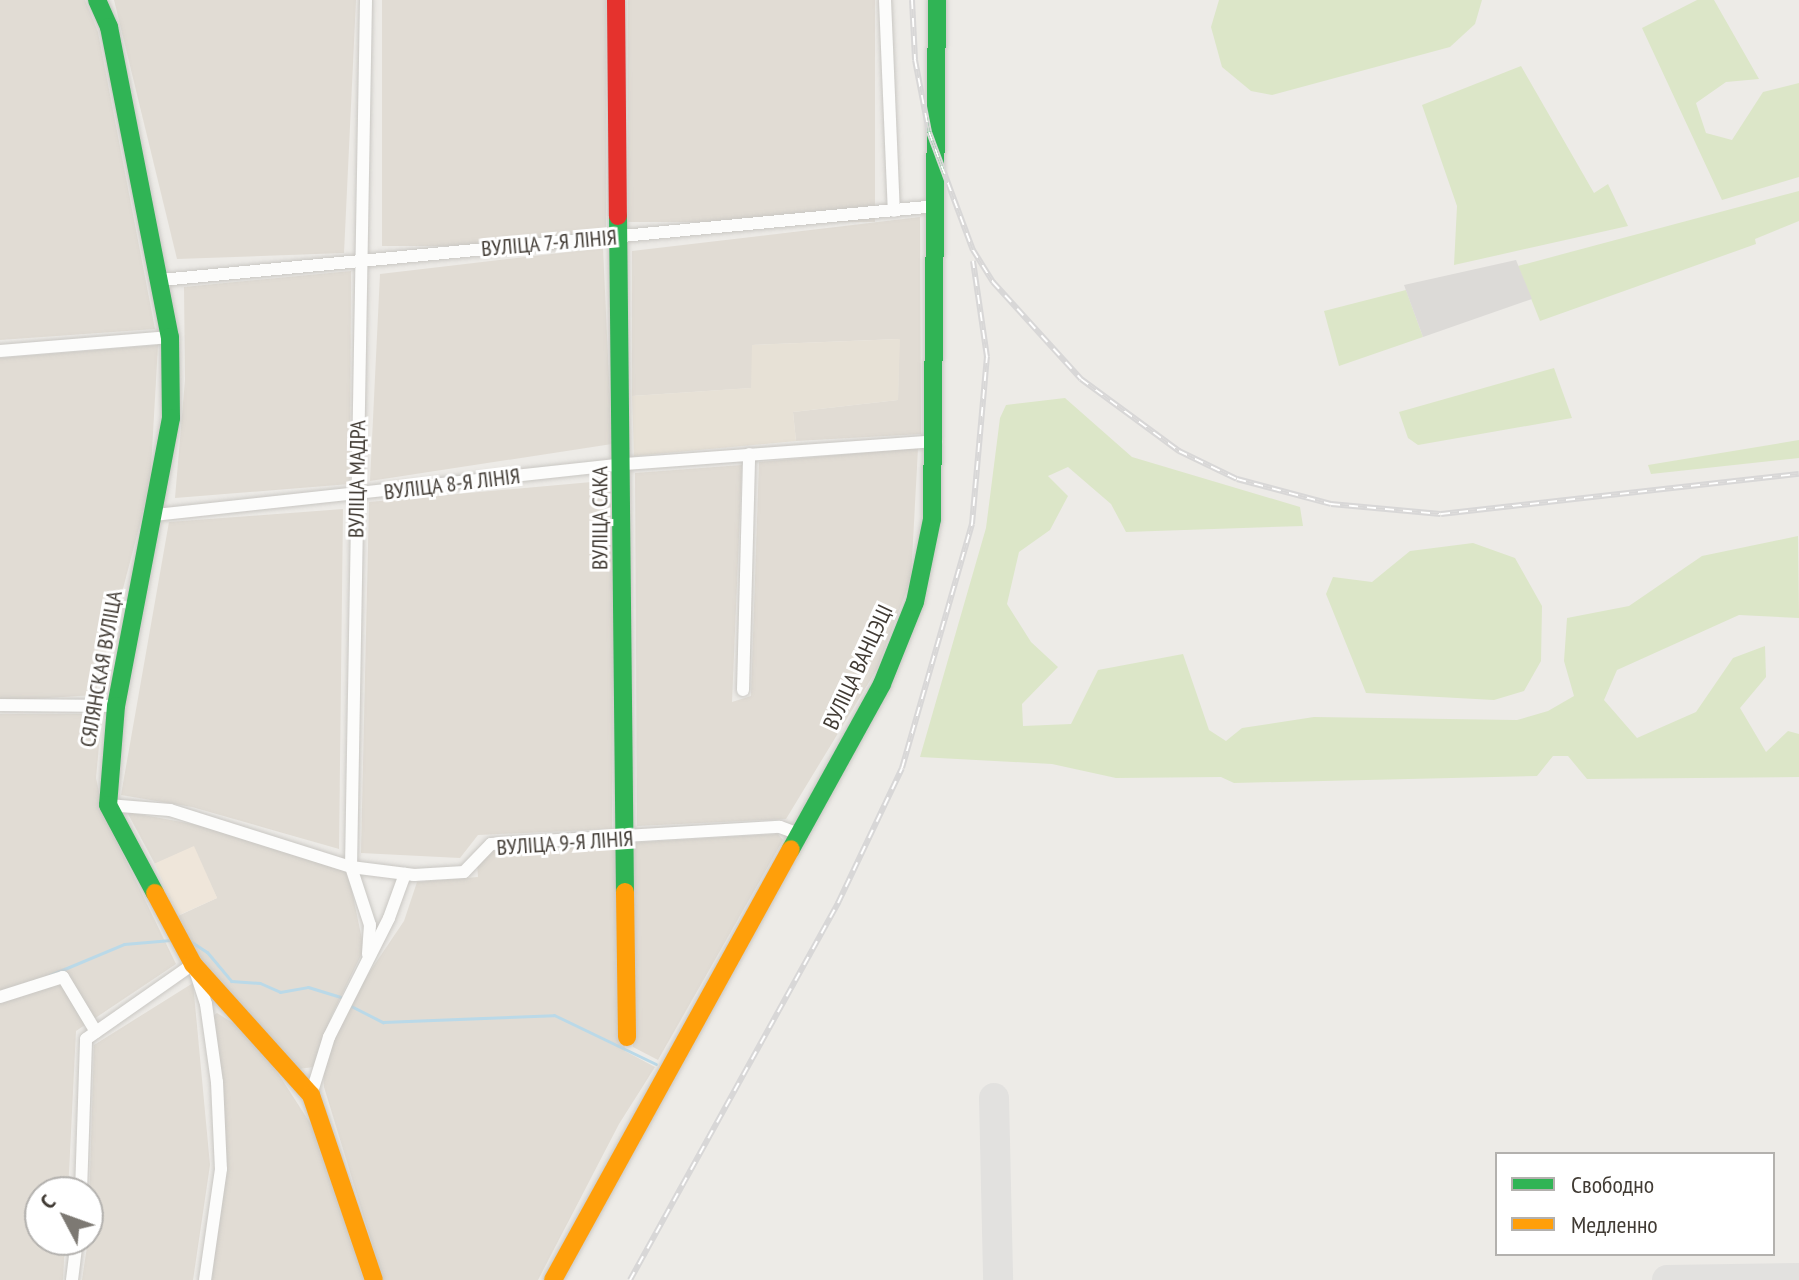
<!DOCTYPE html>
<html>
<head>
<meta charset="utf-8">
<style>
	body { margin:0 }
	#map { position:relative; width:1799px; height:1280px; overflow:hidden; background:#edebe7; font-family:"PT Sans Narrow",sans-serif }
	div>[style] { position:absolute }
	.residential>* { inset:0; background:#e1dcd4; transform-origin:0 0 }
	.commercial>* { inset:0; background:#efe6da; transform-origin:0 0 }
	.education>* { inset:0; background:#e7e1d6 }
	.green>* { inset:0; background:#dce6c8 }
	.parking>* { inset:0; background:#dcdad7 }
	.stream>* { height:3px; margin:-1.5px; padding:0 1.5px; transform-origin:1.5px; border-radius:1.5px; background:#bad9e8 }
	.taxiway>* { height:30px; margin:-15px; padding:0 15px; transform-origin:15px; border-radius:15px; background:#e2e1df }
	.roads { filter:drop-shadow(0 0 2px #c9c7c3) drop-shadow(0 0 2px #c9c7c3) }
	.street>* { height:12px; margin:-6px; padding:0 6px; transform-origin:6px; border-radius:6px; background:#fcfcfb }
	.fast>* { height:18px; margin:-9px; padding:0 9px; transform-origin:9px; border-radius:9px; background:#30b455 }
	.slow>* { height:18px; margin:-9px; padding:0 9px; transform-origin:9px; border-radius:9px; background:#ff9f0a }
	.jam>* { height:18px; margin:-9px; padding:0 9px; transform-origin:9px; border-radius:9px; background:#e5322d }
	.rail>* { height:6px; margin-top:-3px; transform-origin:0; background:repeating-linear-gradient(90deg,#fff 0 9px,#d8d7d7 0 18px); box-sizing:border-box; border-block:2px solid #d8d7d7 }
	span { translate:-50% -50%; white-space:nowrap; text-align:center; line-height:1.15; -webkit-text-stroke:6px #fff; paint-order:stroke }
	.street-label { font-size:22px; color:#413b34 }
	.legend { position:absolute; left:1495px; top:1152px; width:280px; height:104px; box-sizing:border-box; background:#fff; border:2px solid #b3b1ae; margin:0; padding:10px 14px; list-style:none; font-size:24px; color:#413b34 }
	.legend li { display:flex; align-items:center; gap:16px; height:40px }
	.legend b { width:40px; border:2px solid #b3b1ae }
	.north { position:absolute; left:24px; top:1176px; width:80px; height:80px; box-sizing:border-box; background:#fff; border:2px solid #b3b1ae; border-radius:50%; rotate:311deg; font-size:22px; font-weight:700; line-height:32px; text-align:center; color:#413b34 }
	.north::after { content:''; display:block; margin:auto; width:28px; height:36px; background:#7d7973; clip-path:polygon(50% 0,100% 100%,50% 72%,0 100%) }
</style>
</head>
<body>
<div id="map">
	<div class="residential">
		<div style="clip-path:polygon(0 0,85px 0,98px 32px,155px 329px,0 340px)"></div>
		<div style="clip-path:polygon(114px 0,356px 0,344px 253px,177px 259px)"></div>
		<div style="left:382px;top:0;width:224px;height:246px"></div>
		<div style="left:628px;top:0;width:247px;height:222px"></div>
		<div style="clip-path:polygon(920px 217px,921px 434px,796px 441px,793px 412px,898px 400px,899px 339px,752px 345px,752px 388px,632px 396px,632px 251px)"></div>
		<div style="clip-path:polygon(603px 248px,612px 444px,370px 481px,380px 274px)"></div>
		<div style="clip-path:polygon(351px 271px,350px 484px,175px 498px,185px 380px,184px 287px)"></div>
		<div style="clip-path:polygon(158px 345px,150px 486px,95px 695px,0 701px,0 358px)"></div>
		<div style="clip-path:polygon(918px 448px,911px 579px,877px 669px,786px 819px,637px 826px,635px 473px,742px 465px,732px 702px,751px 696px,759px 462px)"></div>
		<div style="clip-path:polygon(614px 480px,612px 829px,478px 835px,460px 858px,361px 853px,369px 502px)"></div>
		<div style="clip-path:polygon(343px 509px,339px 849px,192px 807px,121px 795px,169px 522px)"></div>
		<div style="clip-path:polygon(0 714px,102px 714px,96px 778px,104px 815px,176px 964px,76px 1031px,68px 1192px,40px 1192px,40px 1240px,65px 1240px,63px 1280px,0 1280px)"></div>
		<div style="clip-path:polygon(127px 812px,198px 825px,348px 872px,364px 949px,332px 1015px,314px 1067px,298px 1069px,198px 957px,178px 916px,217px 898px,193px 847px,155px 864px)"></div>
		<div style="clip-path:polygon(778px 834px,783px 840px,658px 1060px,633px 1047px,628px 843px)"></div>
		<div style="clip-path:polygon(617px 845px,625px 1051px,655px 1067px,619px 1124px,538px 1280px,383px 1280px,324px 1087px,323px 1068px,350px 1001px,404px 921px,417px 882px,478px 877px,477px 864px,490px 851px)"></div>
		<div style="clip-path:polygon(193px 983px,210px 1165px,193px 1280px,82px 1280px,88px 1240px,94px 1045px)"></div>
		<div style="clip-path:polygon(217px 1013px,241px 1028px,270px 1061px,314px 1129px,364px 1280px,212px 1280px,224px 1169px,213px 1016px)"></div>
	</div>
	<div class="commercial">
		<div style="left:194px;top:846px;width:57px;height:43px;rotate:66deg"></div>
	</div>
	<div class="education">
		<div style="clip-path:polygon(900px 339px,898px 400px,793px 412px,796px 441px,634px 456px,632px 396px,751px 388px,752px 345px)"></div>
	</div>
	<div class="green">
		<div style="clip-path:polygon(1219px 0,1482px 0,1475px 24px,1450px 47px,1272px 95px,1251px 91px,1222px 67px,1211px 27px)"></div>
		<div style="clip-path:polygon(1697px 0,1714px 0,1759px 79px,1726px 82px,1696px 103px,1706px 133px,1732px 140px,1763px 92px,1799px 83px,1799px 177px,1722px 200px,1642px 28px)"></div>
		<div style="clip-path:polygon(1521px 66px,1594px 193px,1608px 184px,1628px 226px,1454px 265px,1457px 206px,1422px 105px)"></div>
		<div style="clip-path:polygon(1799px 191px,1799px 221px,1755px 239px,1756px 244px,1540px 321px,1518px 266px)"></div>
		<div style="clip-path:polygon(1406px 290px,1423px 337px,1339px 366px,1324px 311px)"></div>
		<div style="clip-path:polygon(1554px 368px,1572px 418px,1418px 445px,1408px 438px,1399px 412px)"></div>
		<div style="clip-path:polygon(1065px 398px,1132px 457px,1300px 507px,1303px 526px,1126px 532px,1111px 504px,1068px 467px,1048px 476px,1068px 496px,1050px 530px,1019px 552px,1007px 604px,1031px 642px,1058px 667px,1022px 704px,1023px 726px,1071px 724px,1098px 670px,1183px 654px,1209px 730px,1226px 741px,1242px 728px,1314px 717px,1517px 720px,1548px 711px,1574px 696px,1564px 661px,1567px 618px,1629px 606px,1702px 556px,1798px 536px,1799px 618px,1739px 615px,1617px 670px,1604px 700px,1637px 738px,1696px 712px,1733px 658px,1765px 646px,1766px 677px,1740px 708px,1766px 752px,1788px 731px,1799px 734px,1799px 777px,1587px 779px,1568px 756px,1553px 756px,1537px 776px,1234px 783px,1221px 777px,1116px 778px,1052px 764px,920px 757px,986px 528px,1000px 418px,1006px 405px)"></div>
		<div style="clip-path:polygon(1799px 440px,1799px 458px,1651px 474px,1648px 465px)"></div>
		<div style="clip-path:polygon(1473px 543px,1515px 558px,1542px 606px,1541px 661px,1524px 691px,1494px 700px,1366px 693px,1326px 594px,1333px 577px,1372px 582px,1410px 551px)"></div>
	</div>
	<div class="parking">
		<div style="clip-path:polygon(1516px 260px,1532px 299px,1423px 337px,1404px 285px)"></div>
	</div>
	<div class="stream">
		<div style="left:190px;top:941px;width:20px;rotate:33deg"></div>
		<div style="left:207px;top:952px;width:38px;rotate:50deg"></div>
		<div style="left:231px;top:981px;width:29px;rotate:4deg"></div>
		<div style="left:260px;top:983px;width:22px;rotate:24deg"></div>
		<div style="left:280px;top:992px;width:28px;rotate:-10deg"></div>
		<div style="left:308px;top:987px;width:34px;rotate:17deg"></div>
		<div style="left:50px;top:975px;width:80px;rotate:-22.7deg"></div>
		<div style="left:124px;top:944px;width:47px;rotate:-4.9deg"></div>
		<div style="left:351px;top:1006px;width:36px;rotate:27deg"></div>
		<div style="left:383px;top:1022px;width:171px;rotate:-2.3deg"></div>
		<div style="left:554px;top:1015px;width:113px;rotate:25.7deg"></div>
	</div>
	<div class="taxiway">
		<div style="left:994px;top:1098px;width:182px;rotate:88.7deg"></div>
		<div style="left:1667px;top:1280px;width:132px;rotate:-0.9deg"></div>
	</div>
	<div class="roads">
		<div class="street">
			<div style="left:366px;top:0;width:867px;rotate:90.99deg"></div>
			<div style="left:351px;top:867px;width:61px;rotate:71.9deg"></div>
			<div style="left:370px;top:925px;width:29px;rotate:94deg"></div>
			<div style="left:885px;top:0;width:211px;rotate:87.6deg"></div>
			<div style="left:161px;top:280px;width:780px;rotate:-5.45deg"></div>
			<div style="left:0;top:351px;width:171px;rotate:-4.7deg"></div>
			<div style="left:155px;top:515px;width:472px;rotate:-6.2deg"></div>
			<div style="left:624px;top:464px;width:313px;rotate:-4.2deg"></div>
			<div style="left:743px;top:690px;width:236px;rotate:-88.5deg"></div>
			<div style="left:0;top:705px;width:116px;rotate:0.5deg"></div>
			<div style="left:108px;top:805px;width:62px;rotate:4.6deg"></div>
			<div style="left:170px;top:810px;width:190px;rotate:17.5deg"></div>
			<div style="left:351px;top:867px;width:64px;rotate:7.2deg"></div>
			<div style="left:414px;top:875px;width:50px;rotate:-3.4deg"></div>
			<div style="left:464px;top:872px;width:39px;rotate:-46deg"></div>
			<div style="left:491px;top:844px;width:289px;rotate:-3.4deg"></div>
			<div style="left:780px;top:827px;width:20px;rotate:20deg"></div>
			<div style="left:0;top:997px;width:66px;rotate:-17.6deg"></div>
			<div style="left:63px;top:977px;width:64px;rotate:59deg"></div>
			<div style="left:311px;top:1095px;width:61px;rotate:-72.8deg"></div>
			<div style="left:329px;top:1037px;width:133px;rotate:-63.2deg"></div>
			<div style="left:389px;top:918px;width:47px;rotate:-70deg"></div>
			<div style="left:81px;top:1192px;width:153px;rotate:-88.1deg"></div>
			<div style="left:86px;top:1039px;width:131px;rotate:-35deg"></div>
			<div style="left:193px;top:964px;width:42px;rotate:72deg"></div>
			<div style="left:206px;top:1004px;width:79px;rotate:82deg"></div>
			<div style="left:217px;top:1082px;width:87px;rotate:87.4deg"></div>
			<div style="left:221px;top:1169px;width:112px;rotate:98.2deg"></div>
			<div style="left:72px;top:1280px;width:40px;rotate:-82.9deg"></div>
		</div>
		<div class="fast">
			<div style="left:97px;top:0;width:30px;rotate:66deg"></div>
			<div style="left:109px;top:27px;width:316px;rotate:78.9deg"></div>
			<div style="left:170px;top:337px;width:81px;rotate:89.3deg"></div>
			<div style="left:171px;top:418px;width:293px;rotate:100.8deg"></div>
			<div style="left:116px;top:706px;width:99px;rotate:94.6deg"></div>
			<div style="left:108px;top:805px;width:100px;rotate:61.9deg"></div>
			<div style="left:618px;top:216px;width:676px;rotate:89.41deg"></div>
			<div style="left:791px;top:849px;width:188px;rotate:-61.1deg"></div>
			<div style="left:882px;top:684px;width:88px;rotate:-68.1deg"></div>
			<div style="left:915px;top:602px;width:85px;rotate:-78.4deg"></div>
			<div style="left:932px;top:519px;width:519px;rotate:-89.45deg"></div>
		</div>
		<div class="slow">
			<div style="left:625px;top:892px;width:145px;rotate:89.2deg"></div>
			<div style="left:155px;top:893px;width:81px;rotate:61.8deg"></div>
			<div style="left:193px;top:964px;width:176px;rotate:48deg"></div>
			<div style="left:311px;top:1095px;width:195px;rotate:71.2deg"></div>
			<div style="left:553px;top:1280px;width:492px;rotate:-61.1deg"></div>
		</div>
		<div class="jam">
			<div style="left:616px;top:0;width:216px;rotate:89.5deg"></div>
		</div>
	</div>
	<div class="rail">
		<div style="left:912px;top:0;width:60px;rotate:87.1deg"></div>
		<div style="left:915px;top:60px;width:73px;rotate:79deg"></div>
		<div style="left:929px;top:132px;width:126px;rotate:69.6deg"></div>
		<div style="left:973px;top:250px;width:38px;rotate:58deg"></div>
		<div style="left:993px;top:282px;width:131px;rotate:47.8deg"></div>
		<div style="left:1081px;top:379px;width:122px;rotate:36.3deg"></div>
		<div style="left:1179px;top:451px;width:64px;rotate:25.8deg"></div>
		<div style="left:1237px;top:479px;width:97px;rotate:14.9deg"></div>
		<div style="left:1331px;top:504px;width:110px;rotate:5.2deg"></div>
		<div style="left:1441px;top:514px;width:360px;rotate:-6.4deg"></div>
		<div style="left:630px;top:1280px;width:431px;rotate:-61.1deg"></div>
		<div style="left:838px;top:903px;width:149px;rotate:-64.6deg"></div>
		<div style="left:902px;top:768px;width:254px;rotate:-74deg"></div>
		<div style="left:972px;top:524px;width:168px;rotate:-84.9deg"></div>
		<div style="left:987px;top:357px;width:97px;rotate:-98.3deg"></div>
	</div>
	<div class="street-label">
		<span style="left:549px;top:243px;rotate:-5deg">ВУЛІЦА 7-Я ЛІНІЯ</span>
		<span style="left:357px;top:479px;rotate:-89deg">ВУЛІЦА МАДРА</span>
		<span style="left:452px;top:484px;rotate:-7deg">ВУЛІЦА 8-Я ЛІНІЯ</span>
		<span style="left:600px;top:518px;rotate:-90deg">ВУЛІЦА САКА</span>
		<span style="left:858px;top:667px;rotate:-65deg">ВУЛІЦА ВАНЦЭЦІ</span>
		<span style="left:101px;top:669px;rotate:-80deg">СЯЛЯНСКАЯ ВУЛІЦА</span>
		<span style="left:565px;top:843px;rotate:-4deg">ВУЛІЦА 9-Я ЛІНІЯ</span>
	</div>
	<ul class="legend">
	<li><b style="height:10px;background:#30b455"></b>Свободно</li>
	<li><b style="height:10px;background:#ff9f0a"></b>Медленно</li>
	</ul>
	<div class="north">С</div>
</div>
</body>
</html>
